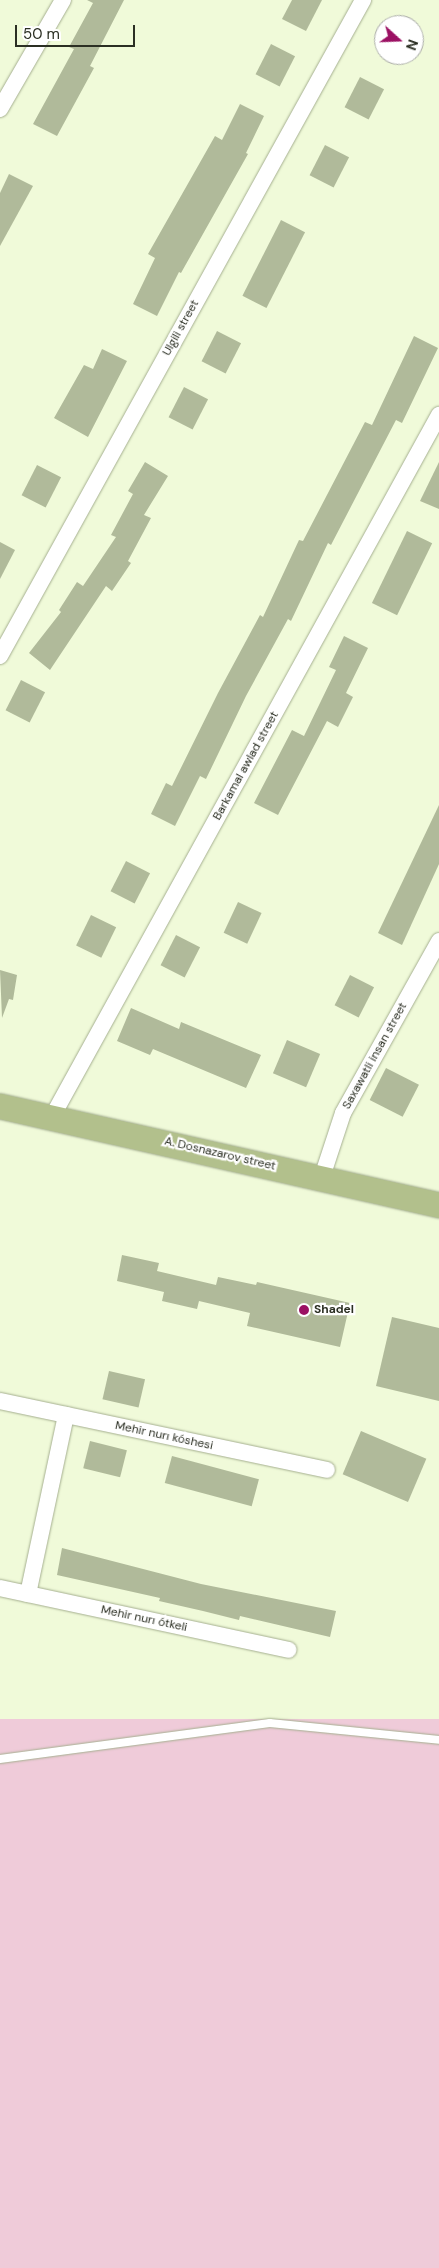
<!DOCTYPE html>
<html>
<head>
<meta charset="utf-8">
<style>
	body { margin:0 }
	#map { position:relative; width:439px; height:2268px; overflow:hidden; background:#f0fad9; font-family:"DM Sans",sans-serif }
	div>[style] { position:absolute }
	.green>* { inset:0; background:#efcbd9; transform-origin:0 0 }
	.building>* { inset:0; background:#b0ba9a; transform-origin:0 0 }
	.roads { filter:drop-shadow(0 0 1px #a5af90) drop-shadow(0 0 1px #a5af90) }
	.lane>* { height:8px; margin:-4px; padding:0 4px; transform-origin:4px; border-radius:4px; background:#fff }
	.street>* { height:16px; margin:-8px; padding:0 8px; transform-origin:8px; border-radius:8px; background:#fff }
	.primary>* { height:25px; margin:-12.5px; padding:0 12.5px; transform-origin:12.5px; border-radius:12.5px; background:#b2c08c }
	.dots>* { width:14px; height:14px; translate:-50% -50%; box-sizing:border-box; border:2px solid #fff; border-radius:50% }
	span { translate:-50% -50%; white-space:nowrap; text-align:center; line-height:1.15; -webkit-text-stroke:4.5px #fff; paint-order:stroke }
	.street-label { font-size:12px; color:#2b2f23 }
	.poi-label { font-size:12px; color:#2b2f23; font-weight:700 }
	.left { translate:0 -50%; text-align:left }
	.north { position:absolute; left:374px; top:15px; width:50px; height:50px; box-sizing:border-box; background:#fff; border:1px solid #aaaca7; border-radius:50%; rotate:110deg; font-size:14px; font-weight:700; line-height:20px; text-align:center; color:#2b2f23 }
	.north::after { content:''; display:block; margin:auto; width:18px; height:22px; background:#9b1163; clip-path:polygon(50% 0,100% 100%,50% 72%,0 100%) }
	.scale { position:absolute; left:15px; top:25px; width:120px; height:22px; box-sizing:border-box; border:2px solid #2b2f23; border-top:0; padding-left:6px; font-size:15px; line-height:18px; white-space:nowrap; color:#2b2f23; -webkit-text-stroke:4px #fff; paint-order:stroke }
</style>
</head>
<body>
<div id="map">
	<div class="green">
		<div style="left:0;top:1719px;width:439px;height:549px"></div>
	</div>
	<div class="building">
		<div style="clip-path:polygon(87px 0,124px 0,90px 66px,94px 68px,57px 136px,33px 124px,74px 49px,69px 47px,93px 3px)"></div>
		<div style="clip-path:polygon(292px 0,322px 0,306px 31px,282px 19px)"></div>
		<div style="left:271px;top:44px;width:27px;height:34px;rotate:27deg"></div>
		<div style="left:360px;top:77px;width:27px;height:34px;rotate:27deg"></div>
		<div style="clip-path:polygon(240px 104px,264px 116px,246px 153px,248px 154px,181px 273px,179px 272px,157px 316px,133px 304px,155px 258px,148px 254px,215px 136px,222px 140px)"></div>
		<div style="left:325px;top:145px;width:27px;height:34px;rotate:27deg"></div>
		<div style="clip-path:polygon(9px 174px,33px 186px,0 246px,0 193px)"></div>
		<div style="left:281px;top:220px;width:27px;height:85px;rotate:27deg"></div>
		<div style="left:217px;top:331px;width:27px;height:34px;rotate:27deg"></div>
		<div style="clip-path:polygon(414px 336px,438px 348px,402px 423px,396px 420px,331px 545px,328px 543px,291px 621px,288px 619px,246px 696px,206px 779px,200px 776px,175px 826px,151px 814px,166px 783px,172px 786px,218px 693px,260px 615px,263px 617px,299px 540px,303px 541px,365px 422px,372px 425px)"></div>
		<div style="clip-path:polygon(102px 349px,127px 361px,88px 437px,54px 418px,84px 365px,93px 369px)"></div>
		<div style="left:184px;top:387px;width:27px;height:34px;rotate:27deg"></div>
		<div style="clip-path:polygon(145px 462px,168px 476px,144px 515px,151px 518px,128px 561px,131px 563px,112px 591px,106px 586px,50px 670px,29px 653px,61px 612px,59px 610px,77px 582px,83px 586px,116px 537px,111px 535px,133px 494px,128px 491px)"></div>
		<div style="clip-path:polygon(439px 462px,439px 509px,420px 501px)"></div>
		<div style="left:37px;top:465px;width:27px;height:34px;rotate:27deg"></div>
		<div style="left:407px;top:531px;width:28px;height:80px;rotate:26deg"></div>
		<div style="clip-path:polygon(0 542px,15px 550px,0 579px)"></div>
		<div style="clip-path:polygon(344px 636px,368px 648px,346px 693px,353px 697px,338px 727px,327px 721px,278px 815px,254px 803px,292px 730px,304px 736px,336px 670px,329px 667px)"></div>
		<div style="left:21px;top:680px;width:27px;height:34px;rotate:27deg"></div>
		<div style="clip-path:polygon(439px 805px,439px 864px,402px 945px,378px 933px)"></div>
		<div style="left:126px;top:861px;width:27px;height:34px;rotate:27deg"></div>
		<div style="left:238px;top:902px;width:26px;height:34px;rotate:25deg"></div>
		<div style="left:91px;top:915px;width:28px;height:34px;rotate:26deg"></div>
		<div style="left:176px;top:935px;width:27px;height:34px;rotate:27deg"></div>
		<div style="clip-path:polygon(0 970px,17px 975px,13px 1000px,9px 999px,2px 1018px)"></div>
		<div style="left:350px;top:975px;width:27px;height:34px;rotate:27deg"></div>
		<div style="clip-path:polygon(131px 1008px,179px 1029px,181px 1022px,261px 1055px,246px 1088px,153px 1049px,150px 1055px,117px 1041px)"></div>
		<div style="left:287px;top:1040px;width:36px;height:36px;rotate:23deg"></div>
		<div style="left:386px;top:1068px;width:37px;height:36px;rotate:27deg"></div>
		<div style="clip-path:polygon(122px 1255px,159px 1263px,157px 1271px,216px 1285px,218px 1277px,256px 1285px,257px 1282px,350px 1303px,340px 1347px,247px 1326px,250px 1313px,199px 1301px,197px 1309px,162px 1301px,164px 1292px,117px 1281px)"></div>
		<div style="clip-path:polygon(392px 1317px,439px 1328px,439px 1401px,376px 1386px)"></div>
		<div style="left:109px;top:1371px;width:37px;height:29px;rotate:13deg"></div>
		<div style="left:361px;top:1431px;width:71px;height:47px;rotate:23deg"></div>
		<div style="left:90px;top:1441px;width:38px;height:28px;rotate:14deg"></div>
		<div style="left:172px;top:1456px;width:90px;height:28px;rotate:15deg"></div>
		<div style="clip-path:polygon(62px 1548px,201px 1584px,336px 1611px,330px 1637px,240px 1616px,239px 1620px,203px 1611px,159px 1601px,160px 1598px,57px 1575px)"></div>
	</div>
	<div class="roads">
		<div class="lane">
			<div style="left:0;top:1759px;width:272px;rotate:-7.6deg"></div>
			<div style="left:270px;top:1723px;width:170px;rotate:5.7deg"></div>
		</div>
		<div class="street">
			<div style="left:0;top:109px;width:126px;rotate:-60deg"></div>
			<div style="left:0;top:656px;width:750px;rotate:-61.04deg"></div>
			<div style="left:52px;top:1117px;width:802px;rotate:-61.13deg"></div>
			<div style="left:322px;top:1177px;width:67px;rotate:-71.8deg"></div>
			<div style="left:343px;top:1113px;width:197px;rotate:-60.8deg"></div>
			<div style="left:0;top:1401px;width:334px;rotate:11.9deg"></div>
			<div style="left:0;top:1588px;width:295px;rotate:12.1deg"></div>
			<div style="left:28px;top:1594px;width:183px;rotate:-78deg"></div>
		</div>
		<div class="primary">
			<div style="left:0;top:1106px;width:450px;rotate:12.7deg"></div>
		</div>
	</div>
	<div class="dots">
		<div style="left:304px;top:1310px;background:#9b1163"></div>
	</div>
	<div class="street-label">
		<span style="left:181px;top:328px;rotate:-61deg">Ulgili street</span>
		<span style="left:246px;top:766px;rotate:-61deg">Barkamal awlad street</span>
		<span style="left:375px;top:1056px;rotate:-61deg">Saxawatli insan street</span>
		<span style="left:220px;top:1154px;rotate:13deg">A. Dosnazarov street</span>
		<span style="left:164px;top:1436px;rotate:12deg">Mehir nurı kóshesi</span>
		<span style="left:144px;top:1619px;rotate:12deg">Mehir nurı ótkeli</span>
	</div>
	<div class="poi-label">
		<span class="left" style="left:314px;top:1310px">Shadel</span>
	</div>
	<div class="north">N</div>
	<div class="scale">50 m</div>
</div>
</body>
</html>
